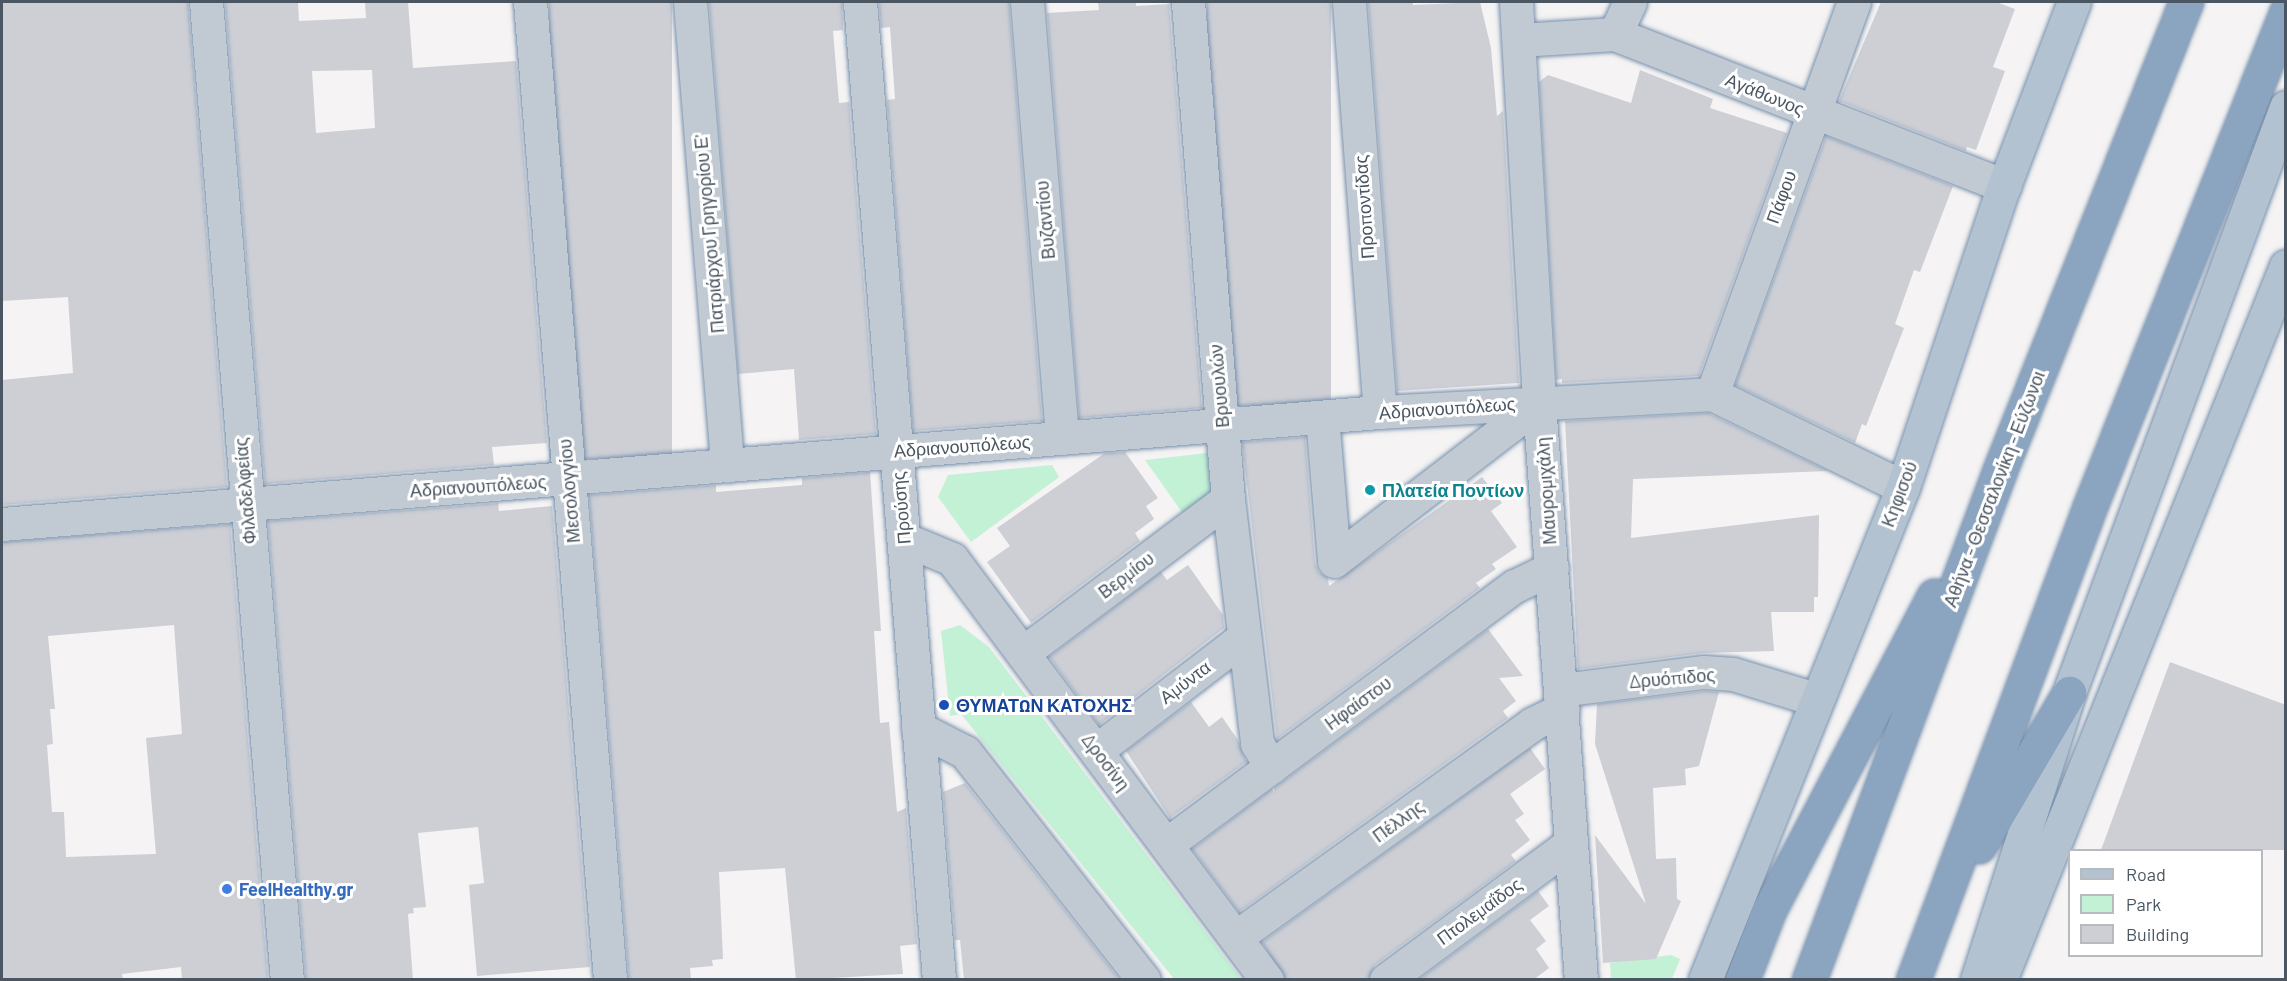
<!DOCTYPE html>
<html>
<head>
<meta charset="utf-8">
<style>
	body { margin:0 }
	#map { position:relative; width:2287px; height:981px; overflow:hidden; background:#f5f3f3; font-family:Barlow,sans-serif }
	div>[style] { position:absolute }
	.green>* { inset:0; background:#c3f1d5 }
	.building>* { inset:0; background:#cdcfd5; transform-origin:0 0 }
	.roads { filter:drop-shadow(0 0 2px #7690ad) drop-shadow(0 0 2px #7690ad) }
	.minor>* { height:33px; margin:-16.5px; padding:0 16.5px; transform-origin:16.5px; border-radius:16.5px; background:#c1cad2 }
	.major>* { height:33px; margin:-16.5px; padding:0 16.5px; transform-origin:16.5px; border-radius:16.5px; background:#b3c2d1 }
	.highway>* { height:33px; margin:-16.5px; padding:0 16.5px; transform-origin:16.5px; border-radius:16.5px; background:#8ba5c1 }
	.dots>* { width:16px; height:16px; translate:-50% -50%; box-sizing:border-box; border:3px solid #fff; border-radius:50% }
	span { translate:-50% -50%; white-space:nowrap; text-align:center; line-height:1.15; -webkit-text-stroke:6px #fff; paint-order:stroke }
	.street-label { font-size:18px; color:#4a5661 }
	.culture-label { font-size:18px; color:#0d838f; font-weight:700 }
	.left { translate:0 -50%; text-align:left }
	.transit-label { font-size:18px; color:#164399; font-weight:700 }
	.shop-label { font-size:18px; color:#366cbe; font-weight:700 }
	.frame { position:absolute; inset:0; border:3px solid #4a5661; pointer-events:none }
	.legend { position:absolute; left:2068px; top:849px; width:195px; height:108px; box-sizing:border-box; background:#fff; border:2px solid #b7bbc0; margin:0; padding:8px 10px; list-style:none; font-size:18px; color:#4a5661 }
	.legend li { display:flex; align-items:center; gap:12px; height:30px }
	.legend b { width:30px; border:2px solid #b7bbc0 }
</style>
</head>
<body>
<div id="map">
	<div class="green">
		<div style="clip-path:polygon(1207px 453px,1215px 492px,1184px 515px,1145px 460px)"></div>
		<div style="clip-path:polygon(1052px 465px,1059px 477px,971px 542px,938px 497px,948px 475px)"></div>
		<div style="clip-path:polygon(960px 625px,989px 647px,1241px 979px,1174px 979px,961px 714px,950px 716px,941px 631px)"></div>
		<div style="clip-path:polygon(1671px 955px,1680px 959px,1672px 979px,1611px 979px,1610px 963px)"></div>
	</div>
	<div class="building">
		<div style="clip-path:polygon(2px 2px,188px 2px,227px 487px,2px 505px,2px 380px,73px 373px,68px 297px,2px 301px)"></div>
		<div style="clip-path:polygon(evenodd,225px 2px,298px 2px,299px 21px,366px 18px,365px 2px,408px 2px,413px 68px,516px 61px,547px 443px,492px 447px,494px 465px,265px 484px,225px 2px,372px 70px,375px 128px,316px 133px,312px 71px,372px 70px)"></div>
		<div style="left:549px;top:2px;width:123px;height:457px"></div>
		<div style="clip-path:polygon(709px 2px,842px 2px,843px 30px,833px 31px,839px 103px,849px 102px,876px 434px,799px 440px,794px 369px,738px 374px)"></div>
		<div style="clip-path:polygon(879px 2px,1009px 2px,1042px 421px,913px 431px,887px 100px,895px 99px,890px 27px,881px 28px)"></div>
		<div style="clip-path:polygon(1098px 2px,1136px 2px,1136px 6px,1169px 4px,1202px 408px,1079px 418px,1047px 13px,1099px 10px)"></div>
		<div style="left:1207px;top:2px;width:124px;height:404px"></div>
		<div style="clip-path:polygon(1368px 2px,1413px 2px,1413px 5px,1480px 2px,1491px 48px,1497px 116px,1503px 111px,1519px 383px,1397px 391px)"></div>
		<div style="clip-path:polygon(1881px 2px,1996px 2px,2015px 9px,1993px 67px,2005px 71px,1976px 150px,1967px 147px,1966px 151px,1839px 101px)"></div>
		<div style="clip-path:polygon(1640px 70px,1713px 99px,1710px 108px,1787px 133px,1699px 376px,1562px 383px,1562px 379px,1556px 380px,1539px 82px,1548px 75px,1631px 103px)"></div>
		<div style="clip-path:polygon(1826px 136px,1953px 186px,1920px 272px,1914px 270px,1895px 324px,1904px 328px,1866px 426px,1862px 424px,1855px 443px,1735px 385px)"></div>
		<div style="clip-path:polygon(1708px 413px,1828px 471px,1633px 479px,1631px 538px,1819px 515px,1818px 597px,1814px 597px,1814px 612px,1771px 612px,1774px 651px,1702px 653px,1578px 669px,1565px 421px)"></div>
		<div style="clip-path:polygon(1305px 437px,1315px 563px,1319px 572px,1328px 578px,1329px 586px,1482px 477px,1502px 503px,1491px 511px,1517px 547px,1492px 564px,1496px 569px,1476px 583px,1480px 588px,1277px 739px,1242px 442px)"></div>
		<div style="clip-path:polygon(1125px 452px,1158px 498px,1146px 506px,1154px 519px,1135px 533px,1140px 541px,1031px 623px,987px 562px,1010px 546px,997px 528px,1105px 453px)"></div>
		<div style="clip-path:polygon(870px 472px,881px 631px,874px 631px,880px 723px,889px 722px,897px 812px,906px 808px,917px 944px,900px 946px,903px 974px,796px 980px,785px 868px,719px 872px,723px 959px,712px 960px,713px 966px,690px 968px,691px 980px,629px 980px,589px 495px,716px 485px,716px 492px,802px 485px,802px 478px)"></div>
		<div style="clip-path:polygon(498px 503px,499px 511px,552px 506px,590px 967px,477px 976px,469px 885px,484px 883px,478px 827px,418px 833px,426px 907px,413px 908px,414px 913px,408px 914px,413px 980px,306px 980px,268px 521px)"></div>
		<div style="clip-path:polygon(evenodd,230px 524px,268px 980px,182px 980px,181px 967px,122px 974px,123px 980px,2px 980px,2px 542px,230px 524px,174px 625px,182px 734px,146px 738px,156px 854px,66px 857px,64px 812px,52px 812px,47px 745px,53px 744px,50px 709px,55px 709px,48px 636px,174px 625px)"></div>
		<div style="clip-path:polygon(1188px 565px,1223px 615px,1224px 628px,1099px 725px,1049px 657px,1161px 572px,1167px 580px)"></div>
		<div style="clip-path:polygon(1488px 629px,1523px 676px,1499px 678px,1516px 701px,1503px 711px,1508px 718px,1239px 912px,1192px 849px,1272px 789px,1274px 792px,1274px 788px)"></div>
		<div style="clip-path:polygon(2170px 662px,2286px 705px,2286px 850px,2101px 850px)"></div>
		<div style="clip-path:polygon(1705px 691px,1719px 692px,1699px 766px,1685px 769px,1686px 785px,1653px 788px,1656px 859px,1676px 858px,1677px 899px,1681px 901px,1656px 959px,1603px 963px,1595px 835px,1646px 904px,1595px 744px,1597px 704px)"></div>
		<div style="clip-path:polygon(1191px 702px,1209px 727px,1222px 717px,1238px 740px,1246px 762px,1170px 818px,1126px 751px)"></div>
		<div style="clip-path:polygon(1530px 748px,1545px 769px,1510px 794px,1524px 814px,1515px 820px,1530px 840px,1511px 855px,1516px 861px,1375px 965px,1368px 980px,1285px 980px,1262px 942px)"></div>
		<div style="clip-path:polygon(965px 783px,1120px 980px,964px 980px,960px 940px,955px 940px,943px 792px)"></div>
		<div style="clip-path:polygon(1538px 891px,1549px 906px,1530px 920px,1546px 941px,1536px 949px,1549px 968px,1533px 980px,1418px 980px)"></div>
	</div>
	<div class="roads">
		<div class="minor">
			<div style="left:206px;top:2px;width:981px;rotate:85.27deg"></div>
			<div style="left:530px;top:2px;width:981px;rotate:85.32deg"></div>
			<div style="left:690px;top:2px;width:465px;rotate:85.4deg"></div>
			<div style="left:860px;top:2px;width:981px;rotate:85.38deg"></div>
			<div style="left:1027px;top:2px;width:437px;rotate:85.4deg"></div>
			<div style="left:1188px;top:2px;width:499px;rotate:85.4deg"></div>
			<div style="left:1228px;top:499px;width:246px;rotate:83.2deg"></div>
			<div style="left:1257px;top:743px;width:28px;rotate:60deg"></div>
			<div style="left:1349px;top:2px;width:411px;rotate:85.7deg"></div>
			<div style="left:1516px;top:2px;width:402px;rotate:86.7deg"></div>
			<div style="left:1539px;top:403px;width:579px;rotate:85.84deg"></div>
			<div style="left:1615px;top:34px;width:35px;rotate:-65deg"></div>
			<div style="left:1520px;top:40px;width:95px;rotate:-3.6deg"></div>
			<div style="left:1615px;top:34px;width:418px;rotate:21.3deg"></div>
			<div style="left:1712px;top:394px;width:417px;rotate:-70.1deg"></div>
			<div style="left:1322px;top:417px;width:144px;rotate:85.2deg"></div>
			<div style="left:1334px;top:561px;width:259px;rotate:-37.6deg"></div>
			<div style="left:2px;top:524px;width:1383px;rotate:-4.65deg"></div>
			<div style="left:1380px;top:412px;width:332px;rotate:-3.1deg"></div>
			<div style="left:1712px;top:394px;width:212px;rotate:26deg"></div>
			<div style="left:904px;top:539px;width:52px;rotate:22.6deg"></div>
			<div style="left:952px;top:559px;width:526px;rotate:53.2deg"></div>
			<div style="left:1024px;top:652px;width:255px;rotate:-36.9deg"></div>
			<div style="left:1561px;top:690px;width:144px;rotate:-7.2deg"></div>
			<div style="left:1704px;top:672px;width:29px;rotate:4deg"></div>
			<div style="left:1733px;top:674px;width:86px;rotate:17deg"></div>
			<div style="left:918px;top:728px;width:53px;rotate:27.1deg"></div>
			<div style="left:965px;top:752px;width:290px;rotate:51.9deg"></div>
			<div style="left:1097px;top:750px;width:185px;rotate:-37.5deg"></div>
			<div style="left:1167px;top:844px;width:433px;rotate:-36.6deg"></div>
			<div style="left:1515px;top:586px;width:41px;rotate:-25.9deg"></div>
			<div style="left:1236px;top:937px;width:365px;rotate:-35.7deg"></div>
			<div style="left:1532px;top:724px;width:34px;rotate:-26deg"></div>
			<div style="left:1386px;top:980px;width:230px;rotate:-36.5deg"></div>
		</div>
		<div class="major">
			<div style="left:1705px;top:980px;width:531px;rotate:-68.12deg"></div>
			<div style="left:1903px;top:487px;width:317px;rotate:-71.5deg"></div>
			<div style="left:2004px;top:186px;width:197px;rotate:-69.2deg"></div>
			<div style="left:1977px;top:980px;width:301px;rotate:-72.2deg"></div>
			<div style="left:2069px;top:693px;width:625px;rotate:-69.68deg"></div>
			<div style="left:2000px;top:980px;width:769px;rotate:-68.17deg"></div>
		</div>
		<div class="highway">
			<div style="left:1979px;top:846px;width:178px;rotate:-59.5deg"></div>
			<div style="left:1742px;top:980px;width:75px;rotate:-68.9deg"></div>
			<div style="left:1769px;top:910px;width:355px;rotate:-62.3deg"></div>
			<div style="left:1809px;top:980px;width:545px;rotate:-69.47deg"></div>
			<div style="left:2000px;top:470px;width:504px;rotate:-68.33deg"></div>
			<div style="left:1913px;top:980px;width:503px;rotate:-69.51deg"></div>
			<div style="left:2089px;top:509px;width:534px;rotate:-68.34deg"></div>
		</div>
	</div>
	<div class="dots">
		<div style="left:1370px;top:490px;background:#0f9aa8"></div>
		<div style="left:944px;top:705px;background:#1a4fb4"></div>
		<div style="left:227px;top:889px;background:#3f7fe0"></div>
	</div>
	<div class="street-label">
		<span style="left:1765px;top:94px;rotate:22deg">Αγάθωνος</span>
		<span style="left:1781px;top:197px;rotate:-70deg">Πάφου</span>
		<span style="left:1364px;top:207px;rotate:-94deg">Προποντίδας</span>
		<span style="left:1045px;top:220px;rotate:-95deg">Βυζαντίου</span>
		<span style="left:709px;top:234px;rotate:-95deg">Πατριάρχου Γρηγορίου Ε'</span>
		<span style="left:1219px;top:386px;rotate:-95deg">Βρυουλών</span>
		<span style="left:1447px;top:408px;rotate:-4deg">Αδριανουπόλεως</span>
		<span style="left:962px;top:446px;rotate:-4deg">Αδριανουπόλεως</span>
		<span style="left:478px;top:486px;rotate:-4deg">Αδριανουπόλεως</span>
		<span style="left:1994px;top:489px;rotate:-69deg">Αθήνα - Θεσσαλονίκη - Εύζωνοι</span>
		<span style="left:245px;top:491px;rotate:-95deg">Φιλαδελφείας</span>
		<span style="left:569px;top:491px;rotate:-95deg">Μεσολογγίου</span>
		<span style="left:1546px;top:491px;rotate:-94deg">Μαυρομιχάλη</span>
		<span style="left:1899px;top:494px;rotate:-69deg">Κηφισού</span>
		<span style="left:901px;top:508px;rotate:-95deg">Προύσης</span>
		<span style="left:1126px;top:575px;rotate:-37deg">Βερμίου</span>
		<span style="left:1672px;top:678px;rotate:-5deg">Δρυόπιδος</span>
		<span style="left:1185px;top:682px;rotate:-37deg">Αμύντα</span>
		<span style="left:1358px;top:703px;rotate:-36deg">Ηφαίστου</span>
		<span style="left:1106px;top:762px;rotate:53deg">Δροσίνη</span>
		<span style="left:1398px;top:821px;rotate:-36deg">Πέλλης</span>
		<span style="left:1479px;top:911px;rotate:-36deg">Πτολεμαΐδος</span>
	</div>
	<div class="culture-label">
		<span class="left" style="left:1382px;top:490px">Πλατεία Ποντίων</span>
	</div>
	<div class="transit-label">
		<span class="left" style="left:956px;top:705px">ΘΥΜΑΤΩΝ ΚΑΤΟΧΗΣ</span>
	</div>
	<div class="shop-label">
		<span class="left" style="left:239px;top:889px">FeelHealthy.gr</span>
	</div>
	<div class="frame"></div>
	<ul class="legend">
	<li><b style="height:8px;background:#b3c2d1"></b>Road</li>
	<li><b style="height:16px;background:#c3f1d5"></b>Park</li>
	<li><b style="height:16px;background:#cdcfd5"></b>Building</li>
	</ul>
</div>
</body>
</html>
